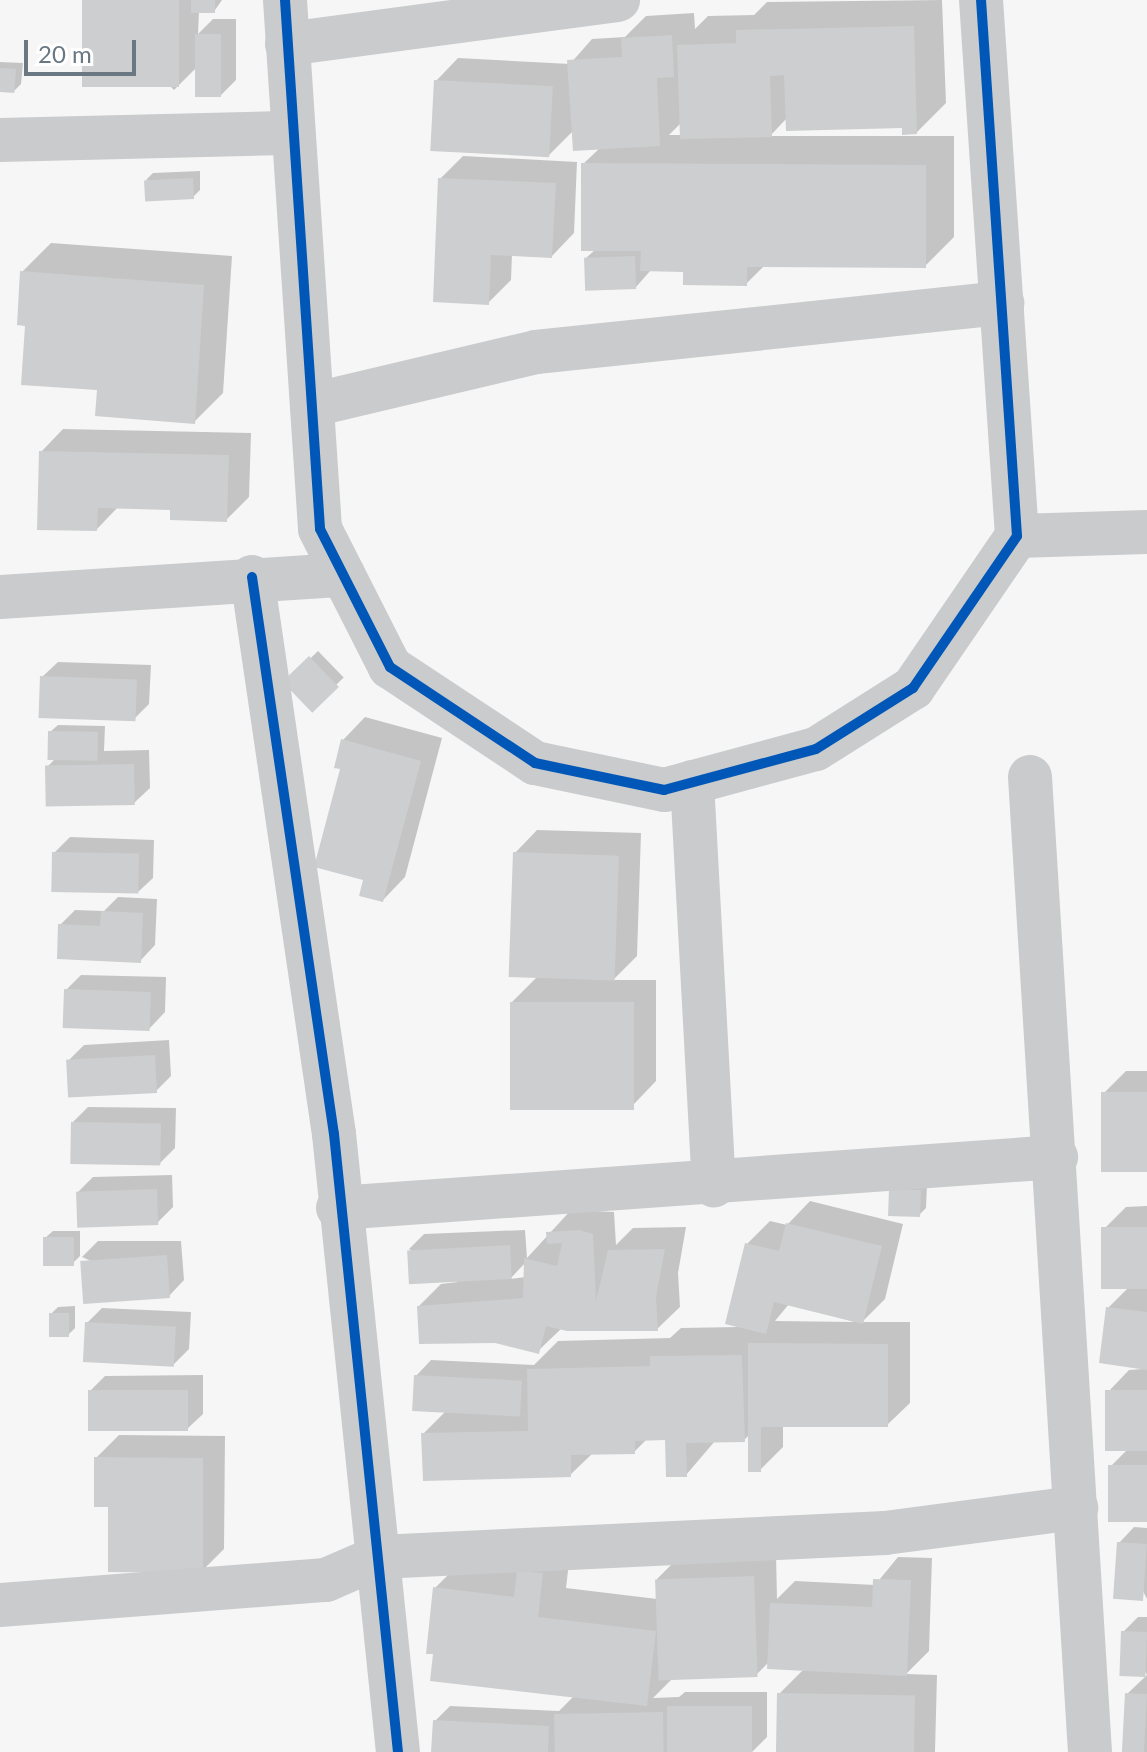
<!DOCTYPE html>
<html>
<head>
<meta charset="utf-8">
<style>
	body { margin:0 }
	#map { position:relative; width:1147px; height:1752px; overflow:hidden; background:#f6f6f6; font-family:Lato,sans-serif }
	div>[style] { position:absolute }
	.shadow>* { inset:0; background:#0003; transform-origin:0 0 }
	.building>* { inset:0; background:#cdcecf; transform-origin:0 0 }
	.minor>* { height:44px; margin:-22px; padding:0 22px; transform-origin:22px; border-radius:22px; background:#c9cbcc }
	.cycleway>* { height:10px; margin:-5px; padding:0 5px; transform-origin:5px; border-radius:5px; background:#0057b8 }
	span { translate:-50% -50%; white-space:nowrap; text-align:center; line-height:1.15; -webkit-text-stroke:8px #fff; paint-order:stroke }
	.scale { position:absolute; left:24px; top:40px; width:112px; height:36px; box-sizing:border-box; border:4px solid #697883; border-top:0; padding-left:10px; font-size:24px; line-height:28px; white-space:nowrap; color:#697883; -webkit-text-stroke:6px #fff; paint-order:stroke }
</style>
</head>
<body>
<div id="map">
	<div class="shadow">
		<div style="clip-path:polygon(84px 0,222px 0,215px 10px,199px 11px,198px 34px,213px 19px,236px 19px,236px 80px,221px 95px,198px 66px,174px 90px)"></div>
		<div style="clip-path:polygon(evenodd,942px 0,946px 103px,917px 132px,904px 126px,787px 118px,770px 136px,954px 136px,954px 237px,925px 266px,765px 265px,746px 284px,684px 270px,651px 270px,636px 287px,586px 258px,596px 249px,583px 164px,600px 148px,573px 131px,548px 156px,436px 81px,458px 58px,570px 64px,592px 39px,625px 37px,646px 16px,694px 13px,695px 29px,708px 16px,754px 15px,767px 2px,942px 0,681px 123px,682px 135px,669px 135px,681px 123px)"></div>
		<div style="clip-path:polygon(0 62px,23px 63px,21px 84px,14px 91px,0 90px)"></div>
		<div style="clip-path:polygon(463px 156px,577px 162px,574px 233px,552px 256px,512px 254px,511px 280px,488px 303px,440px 179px)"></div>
		<div style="clip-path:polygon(200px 171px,200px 190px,193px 197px,146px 180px,153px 173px)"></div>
		<div style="clip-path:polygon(51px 243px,232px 256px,223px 393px,194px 422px,99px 388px,28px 324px,22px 272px)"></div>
		<div style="clip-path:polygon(63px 429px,251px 433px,249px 497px,226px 520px,172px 508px,119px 506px,97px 529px,41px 452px)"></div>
		<div style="left:318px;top:651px;width:37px;height:45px;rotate:46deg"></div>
		<div style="clip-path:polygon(58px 662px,151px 665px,149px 704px,134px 719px,42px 677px)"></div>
		<div style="clip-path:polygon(365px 717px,442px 738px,405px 877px,383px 900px,366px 879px,342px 768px,343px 740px)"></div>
		<div style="clip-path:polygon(58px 725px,105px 726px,104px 751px,149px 750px,150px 788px,134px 803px,47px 767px,56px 758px,50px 732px)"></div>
		<div style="clip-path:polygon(537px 830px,641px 833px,637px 956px,613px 980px,656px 980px,656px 1081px,634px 1104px,512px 1002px,538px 976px,515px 853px)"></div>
		<div style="clip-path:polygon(70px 837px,154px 840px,153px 878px,137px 893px,54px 853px)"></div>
		<div style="clip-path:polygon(118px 897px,157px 899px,155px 945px,140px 961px,60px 925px,75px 910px,104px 911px)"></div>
		<div style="clip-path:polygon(81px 975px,166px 977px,165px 1012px,150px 1028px,66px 990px)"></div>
		<div style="clip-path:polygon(169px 1040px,171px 1076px,156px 1091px,69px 1060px,84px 1045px)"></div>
		<div style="clip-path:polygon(1126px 1071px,1147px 1071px,1147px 1170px,1103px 1094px)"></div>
		<div style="clip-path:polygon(88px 1107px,176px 1108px,175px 1148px,160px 1163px,73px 1122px)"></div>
		<div style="clip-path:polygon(172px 1175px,173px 1207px,157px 1223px,78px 1192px,93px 1177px)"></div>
		<div style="clip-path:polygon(927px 1184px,926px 1208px,919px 1215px,891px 1190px)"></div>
		<div style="clip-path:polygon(evenodd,810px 1201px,903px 1224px,885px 1299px,862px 1322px,910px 1322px,910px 1403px,887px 1425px,783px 1425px,783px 1447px,760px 1470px,750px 1434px,744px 1440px,715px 1441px,686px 1475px,667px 1438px,647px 1439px,634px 1452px,593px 1453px,570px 1475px,423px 1434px,446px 1411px,416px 1376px,431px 1360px,534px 1365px,558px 1341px,670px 1338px,681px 1328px,739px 1327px,747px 1244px,770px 1221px,787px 1225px,810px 1201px,789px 1304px,855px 1322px,775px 1321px,789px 1304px)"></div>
		<div style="clip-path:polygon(1147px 1206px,1147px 1520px,1110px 1467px,1127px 1450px,1107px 1393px,1129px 1370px,1143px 1369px,1108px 1308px,1128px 1288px,1103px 1230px,1126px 1207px)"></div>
		<div style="clip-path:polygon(evenodd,571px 1210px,614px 1212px,616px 1245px,633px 1228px,686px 1227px,678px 1273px,680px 1307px,657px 1329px,562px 1328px,538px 1351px,419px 1306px,441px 1284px,458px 1282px,409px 1249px,424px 1234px,525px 1230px,527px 1258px,571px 1210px,526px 1262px,526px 1277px,510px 1279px,526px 1262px)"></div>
		<div style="clip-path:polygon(53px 1231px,80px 1231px,80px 1256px,72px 1264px,45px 1238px)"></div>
		<div style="clip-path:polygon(98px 1241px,181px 1241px,184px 1280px,169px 1296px,82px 1257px)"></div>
		<div style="clip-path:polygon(75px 1306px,75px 1328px,68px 1335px,51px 1314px,58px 1307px)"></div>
		<div style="clip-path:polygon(102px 1308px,191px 1312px,189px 1349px,174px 1364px,87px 1323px)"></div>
		<div style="clip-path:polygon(203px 1375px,203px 1414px,187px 1429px,90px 1391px,105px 1376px)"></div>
		<div style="clip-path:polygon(119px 1435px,225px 1436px,224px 1549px,202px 1571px,110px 1505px,96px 1458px)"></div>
		<div style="clip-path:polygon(1134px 1527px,1147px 1528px,1147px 1599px,1119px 1543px)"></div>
		<div style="clip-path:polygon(571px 1545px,566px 1588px,657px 1599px,657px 1579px,679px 1557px,776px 1554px,777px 1599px,795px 1581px,875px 1585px,898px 1557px,932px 1558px,929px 1651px,906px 1674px,937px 1675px,935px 1752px,778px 1752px,779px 1694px,804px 1669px,769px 1662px,756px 1675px,674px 1677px,653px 1698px,679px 1697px,685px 1692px,767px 1692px,767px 1737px,752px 1752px,433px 1752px,435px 1721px,450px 1706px,559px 1711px,574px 1696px,435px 1652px,435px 1588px,464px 1559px)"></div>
		<div style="clip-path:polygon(1138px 1617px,1147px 1617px,1147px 1752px,1126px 1752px,1127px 1694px,1147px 1675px,1123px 1632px)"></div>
	</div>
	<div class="building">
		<div style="left:82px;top:0;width:97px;height:87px"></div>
		<div style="left:191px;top:0;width:24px;height:13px"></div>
		<div style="clip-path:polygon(914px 26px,917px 134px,902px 135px,902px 128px,786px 131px,784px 75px,770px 76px,772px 137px,680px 139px,677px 45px,736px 43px,736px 30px)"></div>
		<div style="left:195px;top:34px;width:26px;height:63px"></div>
		<div style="clip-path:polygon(672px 35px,674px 77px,657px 78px,660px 146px,573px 151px,567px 60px,622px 57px,621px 38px)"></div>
		<div style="left:0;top:68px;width:16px;height:24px;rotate:4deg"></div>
		<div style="left:434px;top:80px;width:119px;height:71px;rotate:3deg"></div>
		<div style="clip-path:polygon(581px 163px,926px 165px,926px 268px,747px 267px,747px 286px,683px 285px,683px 272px,640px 271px,641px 251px,581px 251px)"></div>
		<div style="left:193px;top:178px;width:21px;height:49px;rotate:87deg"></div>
		<div style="clip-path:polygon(438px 178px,556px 183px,552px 258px,491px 255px,489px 305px,433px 302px)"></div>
		<div style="left:635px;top:256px;width:33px;height:51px;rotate:88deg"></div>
		<div style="clip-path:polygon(20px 271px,204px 285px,195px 424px,95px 416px,97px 390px,21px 385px,25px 326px,17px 325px)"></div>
		<div style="clip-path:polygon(39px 451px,229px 455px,227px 522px,170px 520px,170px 510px,98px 508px,97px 531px,37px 530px)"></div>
		<div style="left:309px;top:656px;width:43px;height:37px;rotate:46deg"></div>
		<div style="left:40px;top:676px;width:97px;height:42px;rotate:2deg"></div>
		<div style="left:48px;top:731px;width:50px;height:29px;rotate:1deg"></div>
		<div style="clip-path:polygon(341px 739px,421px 761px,383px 902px,359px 896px,363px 880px,314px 867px,340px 769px,334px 768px)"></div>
		<div style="left:134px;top:764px;width:41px;height:89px;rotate:89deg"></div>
		<div style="left:52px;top:852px;width:87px;height:40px;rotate:1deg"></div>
		<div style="left:513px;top:852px;width:106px;height:125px;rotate:2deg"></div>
		<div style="clip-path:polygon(101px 911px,143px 913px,141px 963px,57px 959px,58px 924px,100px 926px)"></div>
		<div style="left:64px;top:989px;width:87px;height:39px;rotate:2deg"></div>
		<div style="left:510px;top:1002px;width:124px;height:108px"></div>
		<div style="left:155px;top:1055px;width:38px;height:89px;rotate:87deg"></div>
		<div style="left:1147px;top:1092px;width:80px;height:46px;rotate:90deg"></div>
		<div style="left:71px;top:1122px;width:90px;height:42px;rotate:1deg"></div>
		<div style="left:157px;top:1189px;width:36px;height:81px;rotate:88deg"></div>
		<div style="left:889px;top:1189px;width:32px;height:27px;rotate:2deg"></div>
		<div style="clip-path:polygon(786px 1223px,882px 1246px,863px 1324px,774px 1302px,766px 1334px,725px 1324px,745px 1243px,779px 1251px)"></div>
		<div style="left:1147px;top:1227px;width:62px;height:46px;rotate:90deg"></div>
		<div style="clip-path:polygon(579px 1230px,593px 1234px,596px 1301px,608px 1250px,665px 1249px,656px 1297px,658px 1331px,567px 1331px,546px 1326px,539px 1354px,495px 1343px,419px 1344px,417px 1306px,523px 1298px,524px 1258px,557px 1266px,562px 1243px,547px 1244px,546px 1232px)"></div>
		<div style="left:43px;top:1237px;width:31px;height:29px"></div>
		<div style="left:510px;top:1245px;width:34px;height:103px;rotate:87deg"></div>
		<div style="left:167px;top:1255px;width:43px;height:87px;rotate:86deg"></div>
		<div style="clip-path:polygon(1106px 1307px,1147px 1312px,1147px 1370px,1099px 1363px)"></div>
		<div style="left:49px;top:1313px;width:20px;height:24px"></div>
		<div style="left:85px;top:1322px;width:91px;height:40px;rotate:3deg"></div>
		<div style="clip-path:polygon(748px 1343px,888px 1344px,888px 1427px,761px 1427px,761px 1472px,748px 1472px)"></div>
		<div style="clip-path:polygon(742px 1355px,745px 1442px,686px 1443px,687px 1477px,666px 1477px,665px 1440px,635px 1441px,635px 1454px,571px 1455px,571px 1477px,423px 1481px,421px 1433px,528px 1431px,527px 1369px,650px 1366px,650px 1356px)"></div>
		<div style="left:414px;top:1375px;width:108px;height:36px;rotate:3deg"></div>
		<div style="left:88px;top:1390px;width:100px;height:41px"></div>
		<div style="left:1147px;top:1390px;width:61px;height:42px;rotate:90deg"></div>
		<div style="clip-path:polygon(94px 1457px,203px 1458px,203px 1573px,108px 1572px,108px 1507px,94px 1507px)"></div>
		<div style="left:1147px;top:1465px;width:57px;height:39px;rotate:90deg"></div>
		<div style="left:1117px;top:1542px;width:30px;height:57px;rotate:4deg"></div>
		<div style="clip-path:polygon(517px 1571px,543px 1573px,538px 1617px,656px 1631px,647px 1706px,430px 1681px,433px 1654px,426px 1654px,433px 1587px,514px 1597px)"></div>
		<div style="left:754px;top:1576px;width:101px;height:99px;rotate:88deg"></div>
		<div style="clip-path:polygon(873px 1579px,911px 1580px,907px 1676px,767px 1669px,770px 1603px,872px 1607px)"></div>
		<div style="left:1121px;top:1631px;width:26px;height:45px;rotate:2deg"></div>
		<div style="left:777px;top:1693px;width:138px;height:59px;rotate:1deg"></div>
		<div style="left:1125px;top:1693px;width:22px;height:59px;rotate:3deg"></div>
		<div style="left:667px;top:1706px;width:85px;height:46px"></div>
		<div style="left:663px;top:1712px;width:40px;height:109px;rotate:89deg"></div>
		<div style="clip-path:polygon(433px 1720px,549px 1726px,548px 1752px,431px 1752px)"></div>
	</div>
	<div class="minor">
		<div style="left:285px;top:0;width:530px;rotate:86.21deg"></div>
		<div style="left:320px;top:529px;width:155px;rotate:63.1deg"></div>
		<div style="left:390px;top:667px;width:174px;rotate:33.5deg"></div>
		<div style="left:535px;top:763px;width:132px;rotate:11.8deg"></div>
		<div style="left:664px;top:790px;width:157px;rotate:-15.1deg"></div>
		<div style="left:816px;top:749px;width:115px;rotate:-32.2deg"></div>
		<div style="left:913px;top:688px;width:184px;rotate:-55.6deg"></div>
		<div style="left:1017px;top:536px;width:537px;rotate:-93.84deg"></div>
		<div style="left:287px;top:44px;width:334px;rotate:-7.6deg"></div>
		<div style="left:0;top:140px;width:293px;rotate:-1.4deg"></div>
		<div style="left:312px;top:405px;width:230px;rotate:-13.3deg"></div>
		<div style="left:536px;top:352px;width:469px;rotate:-6deg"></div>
		<div style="left:1017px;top:536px;width:130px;rotate:-1.8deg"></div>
		<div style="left:252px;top:577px;width:563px;rotate:81.63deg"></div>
		<div style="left:334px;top:1134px;width:621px;rotate:84.09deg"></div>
		<div style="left:0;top:597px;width:344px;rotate:-3.7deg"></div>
		<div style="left:1030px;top:777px;width:977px;rotate:86.48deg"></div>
		<div style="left:692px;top:782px;width:404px;rotate:86.9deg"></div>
		<div style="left:338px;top:1208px;width:720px;rotate:-4.06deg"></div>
		<div style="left:0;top:1605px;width:327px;rotate:-4.4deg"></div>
		<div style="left:326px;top:1580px;width:58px;rotate:-23.5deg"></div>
		<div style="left:379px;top:1557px;width:507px;rotate:-2.72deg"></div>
		<div style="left:885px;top:1533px;width:193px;rotate:-7.5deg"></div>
	</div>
	<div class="cycleway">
		<div style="left:285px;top:0;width:530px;rotate:86.21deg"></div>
		<div style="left:320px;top:529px;width:155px;rotate:63.1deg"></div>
		<div style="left:390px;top:667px;width:174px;rotate:33.5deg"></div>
		<div style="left:535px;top:763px;width:132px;rotate:11.8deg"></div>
		<div style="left:664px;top:790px;width:157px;rotate:-15.1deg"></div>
		<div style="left:816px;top:749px;width:115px;rotate:-32.2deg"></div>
		<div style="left:913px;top:688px;width:184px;rotate:-55.6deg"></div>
		<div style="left:1017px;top:536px;width:537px;rotate:-93.84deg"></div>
		<div style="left:252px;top:577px;width:563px;rotate:81.63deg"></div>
		<div style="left:334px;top:1134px;width:621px;rotate:84.09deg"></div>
	</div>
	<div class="scale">20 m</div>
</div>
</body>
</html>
